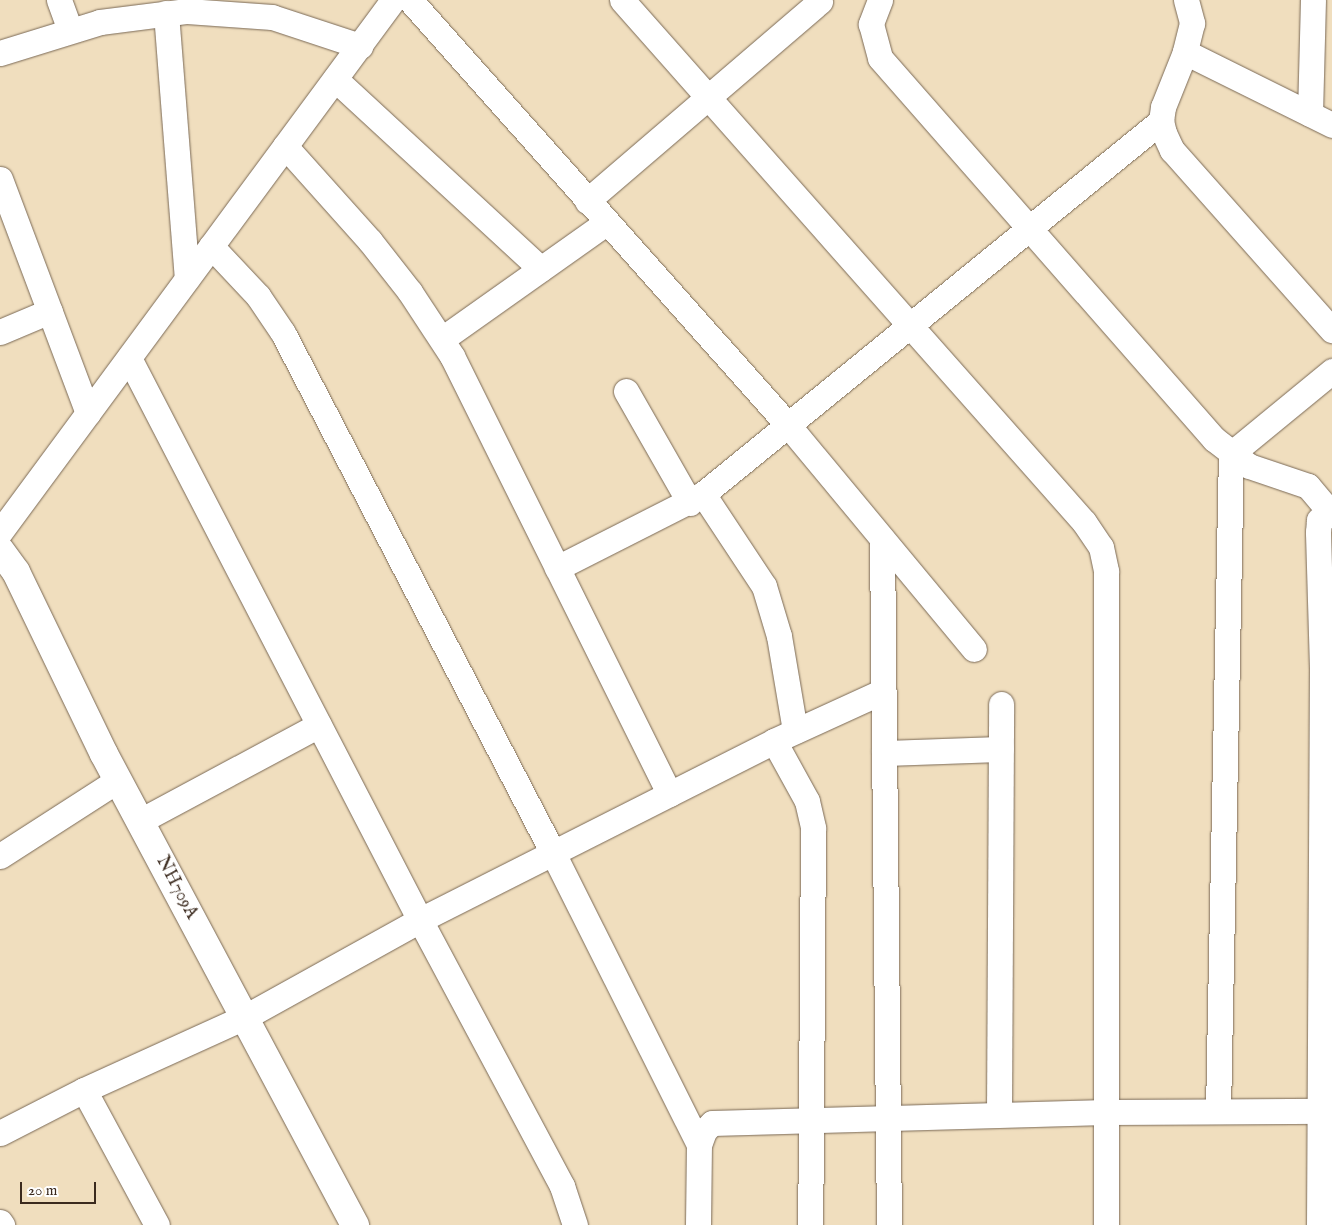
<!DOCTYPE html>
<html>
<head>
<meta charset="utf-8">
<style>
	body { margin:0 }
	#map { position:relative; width:1332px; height:1225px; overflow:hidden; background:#f0debe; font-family:"IM FELL English",serif }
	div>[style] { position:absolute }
	.roads { filter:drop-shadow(0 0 1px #7a6956) drop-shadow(0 0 1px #7a6956) }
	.minor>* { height:25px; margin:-12.5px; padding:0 12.5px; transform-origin:12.5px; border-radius:12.5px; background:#fff }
	.highway>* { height:28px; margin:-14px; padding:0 14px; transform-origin:14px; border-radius:14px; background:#fff }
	span { translate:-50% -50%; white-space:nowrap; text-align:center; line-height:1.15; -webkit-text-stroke:4.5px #fff; paint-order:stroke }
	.street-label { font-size:18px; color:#3b2a1e }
	.scale { position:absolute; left:20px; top:1182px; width:76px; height:22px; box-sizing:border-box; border:2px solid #3b2a1e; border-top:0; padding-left:6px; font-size:15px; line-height:18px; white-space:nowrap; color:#3b2a1e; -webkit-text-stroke:4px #fff; paint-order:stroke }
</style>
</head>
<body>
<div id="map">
	<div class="roads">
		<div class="minor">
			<div style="left:59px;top:0;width:32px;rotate:70deg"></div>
			<div style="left:410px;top:0;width:569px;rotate:48.35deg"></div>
			<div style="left:788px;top:425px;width:291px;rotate:50.3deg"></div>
			<div style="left:622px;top:0;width:697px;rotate:48.49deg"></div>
			<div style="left:1084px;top:522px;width:30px;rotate:56deg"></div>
			<div style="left:1101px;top:547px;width:25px;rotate:78deg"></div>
			<div style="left:1106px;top:571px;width:654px;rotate:90deg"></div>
			<div style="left:880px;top:0;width:26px;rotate:111deg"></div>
			<div style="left:871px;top:24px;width:35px;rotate:75deg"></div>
			<div style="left:880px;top:58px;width:507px;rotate:48.76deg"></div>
			<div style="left:1214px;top:439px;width:44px;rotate:37.6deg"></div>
			<div style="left:1249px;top:466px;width:62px;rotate:18.7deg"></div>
			<div style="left:1308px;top:486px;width:35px;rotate:50deg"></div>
			<div style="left:1186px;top:0;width:24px;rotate:75deg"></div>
			<div style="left:1192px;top:23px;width:30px;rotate:104deg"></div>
			<div style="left:1185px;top:52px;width:59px;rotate:111.8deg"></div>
			<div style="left:1163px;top:107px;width:14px;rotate:98deg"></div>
			<div style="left:1161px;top:121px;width:12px;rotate:76deg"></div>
			<div style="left:1164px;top:133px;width:19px;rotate:65deg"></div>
			<div style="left:1172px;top:150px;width:241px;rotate:48.4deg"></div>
			<div style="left:166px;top:13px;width:266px;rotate:85.5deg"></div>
			<div style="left:1185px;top:52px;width:164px;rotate:26.4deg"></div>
			<div style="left:0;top:53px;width:105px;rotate:-17.2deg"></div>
			<div style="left:100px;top:22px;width:88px;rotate:-7.2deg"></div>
			<div style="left:187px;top:11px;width:85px;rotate:4deg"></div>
			<div style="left:272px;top:17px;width:93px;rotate:18.2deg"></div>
			<div style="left:335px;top:79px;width:280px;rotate:42.7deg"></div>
			<div style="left:1310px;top:114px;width:114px;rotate:-88.5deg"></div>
			<div style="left:285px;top:146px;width:127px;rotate:48.2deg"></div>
			<div style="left:370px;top:241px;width:65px;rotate:51.9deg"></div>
			<div style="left:410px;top:292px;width:77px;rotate:56.7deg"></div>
			<div style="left:452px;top:356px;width:489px;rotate:63.6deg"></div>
			<div style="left:0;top:179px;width:250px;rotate:69.4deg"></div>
			<div style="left:587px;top:201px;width:307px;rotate:-40.6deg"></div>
			<div style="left:211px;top:246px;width:69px;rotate:46.8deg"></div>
			<div style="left:258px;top:296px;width:45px;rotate:56deg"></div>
			<div style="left:283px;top:333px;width:586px;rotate:62.56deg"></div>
			<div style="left:553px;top:853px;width:326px;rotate:63.4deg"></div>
			<div style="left:0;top:332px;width:54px;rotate:-22.8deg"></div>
			<div style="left:442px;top:339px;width:202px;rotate:-35.3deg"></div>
			<div style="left:129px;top:358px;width:633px;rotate:62.63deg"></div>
			<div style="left:420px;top:920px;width:302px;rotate:61.9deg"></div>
			<div style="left:562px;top:1186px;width:41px;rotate:71.6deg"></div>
			<div style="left:626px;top:391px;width:129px;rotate:60.3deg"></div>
			<div style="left:703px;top:494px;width:110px;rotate:56.5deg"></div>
			<div style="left:764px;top:586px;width:52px;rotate:73.3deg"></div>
			<div style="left:779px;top:636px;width:96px;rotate:80.4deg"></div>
			<div style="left:0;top:532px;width:661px;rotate:-53.55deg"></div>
			<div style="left:882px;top:539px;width:686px;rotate:89.42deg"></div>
			<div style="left:557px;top:568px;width:164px;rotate:-26.9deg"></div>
			<div style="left:703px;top:494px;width:591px;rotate:-39.16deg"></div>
			<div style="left:774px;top:741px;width:68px;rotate:61.2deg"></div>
			<div style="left:807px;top:801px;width:28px;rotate:77deg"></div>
			<div style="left:813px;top:828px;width:397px;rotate:90.4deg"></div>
			<div style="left:884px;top:753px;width:117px;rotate:-2deg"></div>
			<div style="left:140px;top:821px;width:203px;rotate:-28.2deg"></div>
			<div style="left:0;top:856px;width:140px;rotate:-32.8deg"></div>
			<div style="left:84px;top:1090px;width:153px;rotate:61.6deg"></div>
			<div style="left:1218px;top:1111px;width:657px;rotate:-88.87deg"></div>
			<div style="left:1231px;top:454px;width:131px;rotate:-39.4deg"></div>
			<div style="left:999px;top:1114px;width:410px;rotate:-89.7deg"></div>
			<div style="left:0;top:1133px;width:94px;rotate:-27.1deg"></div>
			<div style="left:84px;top:1090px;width:177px;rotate:-24.4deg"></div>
			<div style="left:245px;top:1017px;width:200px;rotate:-29deg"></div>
			<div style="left:420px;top:920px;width:397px;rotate:-26.8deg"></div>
			<div style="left:774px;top:741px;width:120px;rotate:-24.6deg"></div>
			<div style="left:0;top:1222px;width:4px;rotate:56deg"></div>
			<div style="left:698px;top:1225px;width:80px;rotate:-89.3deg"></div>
			<div style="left:699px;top:1145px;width:15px;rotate:-70deg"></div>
			<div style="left:704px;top:1131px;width:11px;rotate:-45deg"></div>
			<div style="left:712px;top:1123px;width:394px;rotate:-1.6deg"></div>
			<div style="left:1106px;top:1112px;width:226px;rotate:-0.3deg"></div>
			<div style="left:1319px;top:1225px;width:557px;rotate:-89.69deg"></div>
			<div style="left:1322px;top:668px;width:136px;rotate:-91.7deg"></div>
			<div style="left:1318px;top:532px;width:12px;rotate:-85deg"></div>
			<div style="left:1319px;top:520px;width:15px;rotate:-28deg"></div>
		</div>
		<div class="highway">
			<div style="left:0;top:550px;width:27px;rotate:54deg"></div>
			<div style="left:16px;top:572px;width:202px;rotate:64.2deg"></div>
			<div style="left:104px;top:754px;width:534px;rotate:61.95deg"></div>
		</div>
	</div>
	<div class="street-label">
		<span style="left:176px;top:888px;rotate:62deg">NH709A</span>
	</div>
	<div class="scale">20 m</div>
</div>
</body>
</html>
